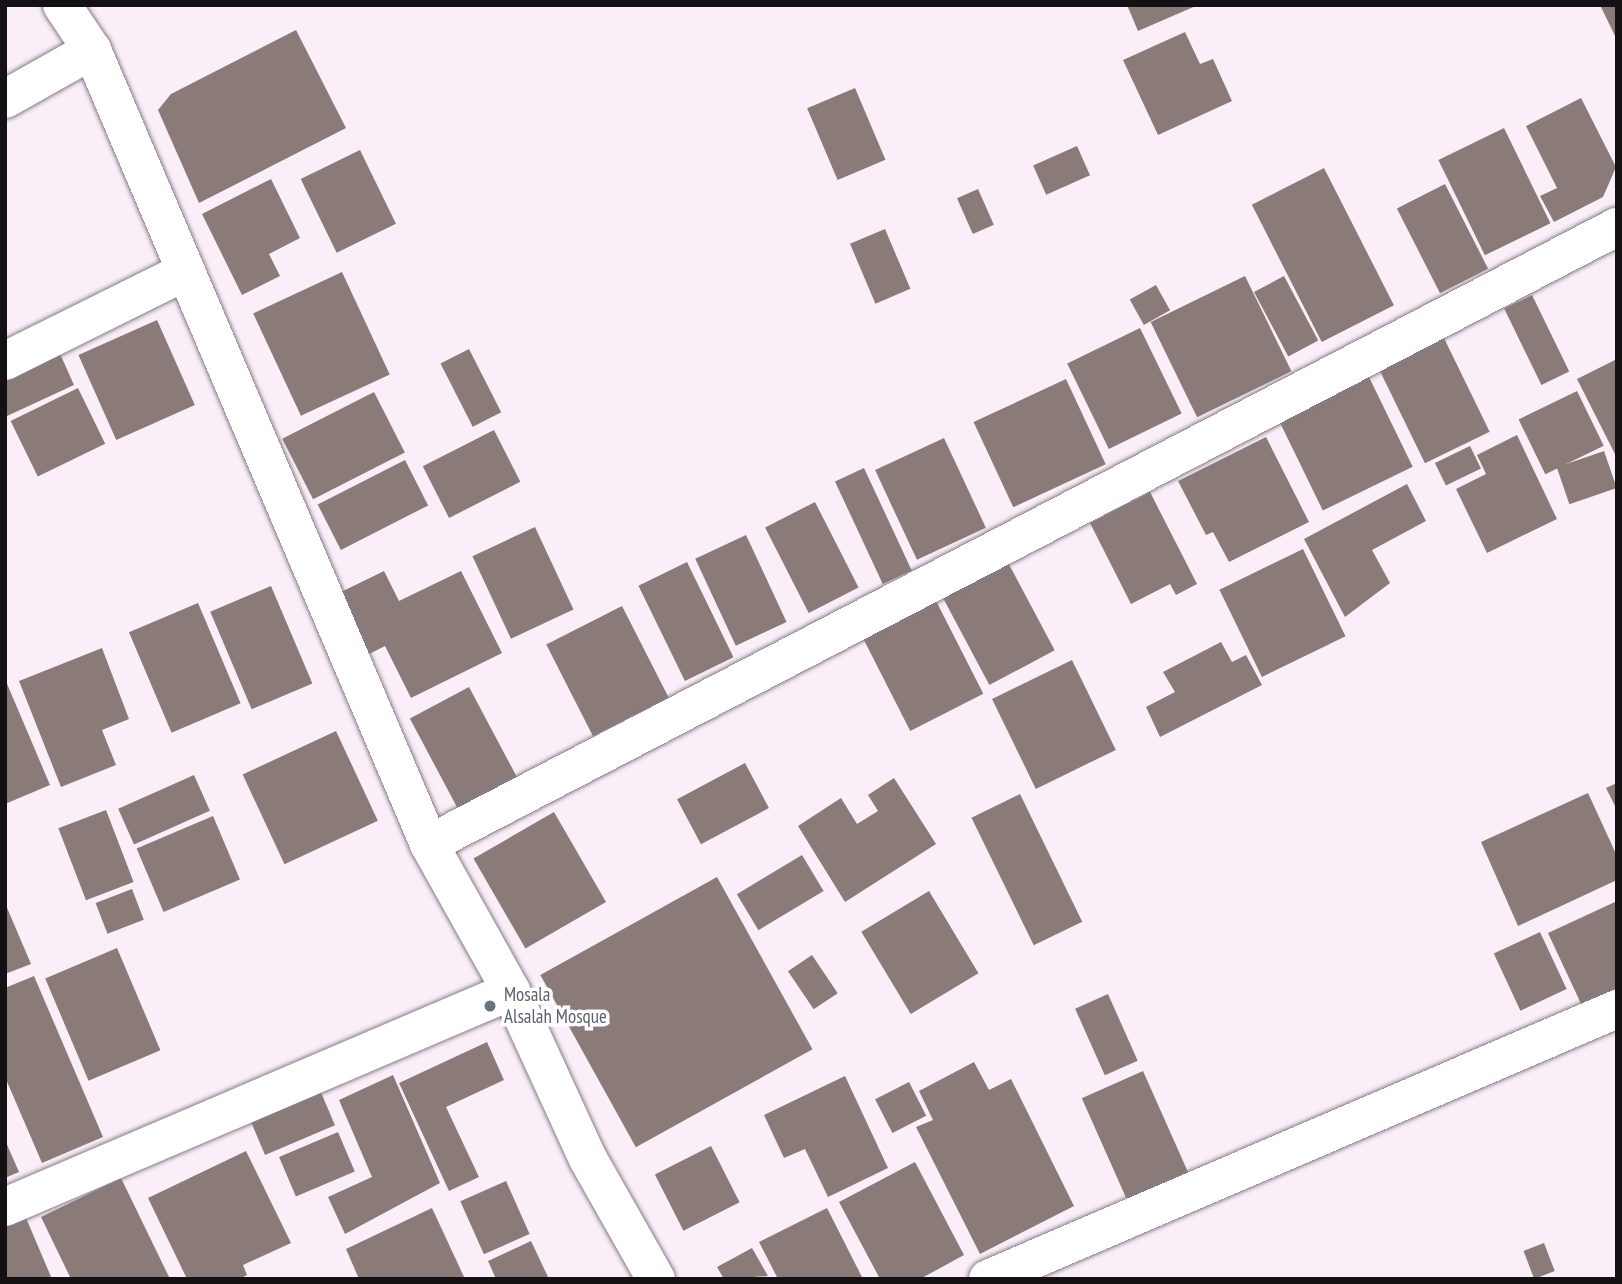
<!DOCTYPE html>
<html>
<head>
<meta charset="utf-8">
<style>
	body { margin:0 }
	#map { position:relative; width:1622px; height:1284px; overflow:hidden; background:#faeff9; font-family:"PT Sans Narrow",sans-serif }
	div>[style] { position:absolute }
	.building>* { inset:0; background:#8a7b79; transform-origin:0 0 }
	.roads { filter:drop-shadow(0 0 2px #867c85) drop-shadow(0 0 2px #867c85) }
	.minor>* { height:38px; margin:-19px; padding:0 19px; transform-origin:19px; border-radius:19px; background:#fff }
	.dots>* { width:19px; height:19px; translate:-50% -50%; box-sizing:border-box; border:4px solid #fff; border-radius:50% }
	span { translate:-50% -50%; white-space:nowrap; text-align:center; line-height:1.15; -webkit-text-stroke:7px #fff; paint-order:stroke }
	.worship-label { font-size:19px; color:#5b616d }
	.left { translate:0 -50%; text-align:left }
	.frame { position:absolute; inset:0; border:7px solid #141014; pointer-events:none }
</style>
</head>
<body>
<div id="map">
	<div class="building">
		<div style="clip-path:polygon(1127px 5px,1198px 5px,1138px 31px)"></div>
		<div style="clip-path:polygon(1600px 5px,1617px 5px,1617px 40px)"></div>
		<div style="clip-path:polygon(296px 30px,346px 128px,199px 203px,158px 110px,171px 94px)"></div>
		<div style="clip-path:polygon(1185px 32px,1200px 64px,1213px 59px,1232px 101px,1158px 135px,1123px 60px)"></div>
		<div style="left:855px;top:88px;width:78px;height:52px;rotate:67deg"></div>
		<div style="clip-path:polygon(1581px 98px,1616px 167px,1603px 197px,1554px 222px,1540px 196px,1557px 188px,1526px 126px)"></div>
		<div style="left:1504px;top:128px;width:106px;height:73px;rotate:64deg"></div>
		<div style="left:1077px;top:146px;width:32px;height:48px;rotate:66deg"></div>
		<div style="left:360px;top:150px;width:82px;height:66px;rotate:64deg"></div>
		<div style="left:1324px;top:168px;width:154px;height:81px;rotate:63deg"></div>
		<div style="clip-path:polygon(271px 179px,300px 238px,269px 254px,280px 276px,242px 295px,202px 214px)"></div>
		<div style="left:1445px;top:184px;width:95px;height:54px;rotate:63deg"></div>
		<div style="left:978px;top:189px;width:39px;height:23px;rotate:66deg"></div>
		<div style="left:885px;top:229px;width:65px;height:38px;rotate:67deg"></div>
		<div style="left:342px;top:272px;width:113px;height:98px;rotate:65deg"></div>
		<div style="left:1245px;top:276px;width:106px;height:105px;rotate:64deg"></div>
		<div style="left:1284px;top:276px;width:73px;height:34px;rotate:62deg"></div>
		<div style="left:1156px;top:285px;width:29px;height:30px;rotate:61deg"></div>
		<div style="left:1532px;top:295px;width:85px;height:31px;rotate:64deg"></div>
		<div style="left:157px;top:320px;width:93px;height:86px;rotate:66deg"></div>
		<div style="left:1140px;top:328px;width:95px;height:81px;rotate:64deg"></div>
		<div style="left:1441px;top:332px;width:111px;height:72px;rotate:64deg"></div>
		<div style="clip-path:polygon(57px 347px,74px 385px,7px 416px,5px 372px)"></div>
		<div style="left:469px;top:349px;width:71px;height:32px;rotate:63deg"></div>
		<div style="clip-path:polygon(1617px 359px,1617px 458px,1577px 379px)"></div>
		<div style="left:1368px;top:375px;width:102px;height:100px;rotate:64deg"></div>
		<div style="left:1066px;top:379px;width:94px;height:102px;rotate:65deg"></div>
		<div style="left:78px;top:388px;width:62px;height:75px;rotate:64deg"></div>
		<div style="left:1577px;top:391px;width:61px;height:65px;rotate:64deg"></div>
		<div style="left:374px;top:392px;width:68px;height:103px;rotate:63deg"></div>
		<div style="left:494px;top:430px;width:58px;height:80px;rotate:63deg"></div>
		<div style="clip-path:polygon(1517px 435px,1557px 519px,1487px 553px,1456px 489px,1486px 474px,1477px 455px)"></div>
		<div style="clip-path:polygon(1266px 437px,1309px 522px,1229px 562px,1213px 532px,1206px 535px,1178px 481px)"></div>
		<div style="left:944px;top:438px;width:99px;height:76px;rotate:65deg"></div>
		<div style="left:1470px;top:446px;width:25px;height:39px;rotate:64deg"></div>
		<div style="left:1604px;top:451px;width:39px;height:50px;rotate:71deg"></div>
		<div style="left:405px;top:460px;width:51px;height:98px;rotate:63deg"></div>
		<div style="left:864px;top:468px;width:113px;height:32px;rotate:65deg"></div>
		<div style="clip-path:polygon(1407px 484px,1426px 521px,1372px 550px,1390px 583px,1345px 617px,1304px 539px)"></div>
		<div style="clip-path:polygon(1150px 492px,1197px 584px,1176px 595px,1170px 584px,1131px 604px,1090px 523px)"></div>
		<div style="left:815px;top:502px;width:96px;height:56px;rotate:63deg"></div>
		<div style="left:535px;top:527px;width:91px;height:69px;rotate:65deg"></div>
		<div style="left:746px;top:535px;width:96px;height:56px;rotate:65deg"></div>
		<div style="left:1303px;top:549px;width:97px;height:93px;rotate:64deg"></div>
		<div style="left:1004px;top:555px;width:108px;height:74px;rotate:62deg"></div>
		<div style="left:687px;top:562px;width:106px;height:54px;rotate:64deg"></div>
		<div style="clip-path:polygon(384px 571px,399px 601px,461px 571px,502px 653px,411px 698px,385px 646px,367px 655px,337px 594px)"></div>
		<div style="left:271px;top:586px;width:106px;height:66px;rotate:67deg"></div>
		<div style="left:932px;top:593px;width:113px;height:82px;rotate:63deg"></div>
		<div style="left:198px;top:603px;width:109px;height:75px;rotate:67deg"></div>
		<div style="left:622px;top:606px;width:103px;height:85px;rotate:63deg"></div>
		<div style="clip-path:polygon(1221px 642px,1232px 662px,1246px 655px,1262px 685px,1160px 737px,1146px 707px,1175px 692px,1163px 672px)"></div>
		<div style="clip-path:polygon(102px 648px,129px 719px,102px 730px,116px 765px,61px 787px,19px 681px)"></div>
		<div style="left:1072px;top:660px;width:100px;height:89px;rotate:64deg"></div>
		<div style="clip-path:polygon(5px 679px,50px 785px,5px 804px)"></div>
		<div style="left:469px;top:687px;width:102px;height:67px;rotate:62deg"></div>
		<div style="left:336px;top:731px;width:99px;height:103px;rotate:65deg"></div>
		<div style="left:745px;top:763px;width:51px;height:77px;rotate:62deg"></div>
		<div style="left:194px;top:775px;width:39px;height:83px;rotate:66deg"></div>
		<div style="clip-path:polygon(894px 778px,936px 844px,845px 902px,798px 826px,841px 798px,857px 824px,878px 811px,868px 795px)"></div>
		<div style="clip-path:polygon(1617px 783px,1617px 810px,1606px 788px)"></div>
		<div style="clip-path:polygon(1588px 793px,1617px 856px,1617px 880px,1518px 926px,1481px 842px)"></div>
		<div style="left:1020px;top:794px;width:142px;height:54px;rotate:64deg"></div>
		<div style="left:106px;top:810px;width:77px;height:51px;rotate:69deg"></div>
		<div style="left:554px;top:812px;width:104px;height:93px;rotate:60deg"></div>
		<div style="left:213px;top:816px;width:69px;height:83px;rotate:67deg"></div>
		<div style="left:802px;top:855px;width:42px;height:76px;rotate:59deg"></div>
		<div style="left:717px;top:877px;width:197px;height:202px;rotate:61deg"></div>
		<div style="left:132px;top:889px;width:33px;height:39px;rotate:69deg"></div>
		<div style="left:929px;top:891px;width:96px;height:79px;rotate:59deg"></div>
		<div style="clip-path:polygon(1617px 901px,1617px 993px,1583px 1008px,1548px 933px)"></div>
		<div style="clip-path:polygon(5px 903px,31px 964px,5px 974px)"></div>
		<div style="left:1540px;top:932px;width:63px;height:51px;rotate:65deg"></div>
		<div style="left:117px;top:948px;width:111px;height:78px;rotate:67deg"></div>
		<div style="left:812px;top:955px;width:46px;height:29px;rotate:56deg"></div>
		<div style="clip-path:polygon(34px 976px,103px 1137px,42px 1163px,5px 1077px,5px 988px)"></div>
		<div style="left:1108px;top:994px;width:73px;height:36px;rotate:66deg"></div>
		<div style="clip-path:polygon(487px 1042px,504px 1080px,446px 1107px,479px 1177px,449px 1191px,399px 1083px)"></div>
		<div style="clip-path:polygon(974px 1062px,989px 1090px,1011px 1079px,1074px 1206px,980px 1254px,916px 1127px,933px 1120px,919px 1091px)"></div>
		<div style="left:1143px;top:1071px;width:113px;height:67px;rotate:66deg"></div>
		<div style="clip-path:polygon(393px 1075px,440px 1183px,345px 1234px,328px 1197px,372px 1177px,339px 1100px)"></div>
		<div style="clip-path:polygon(845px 1076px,888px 1168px,828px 1197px,805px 1149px,784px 1158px,764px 1115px)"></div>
		<div style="left:909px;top:1082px;width:38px;height:38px;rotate:63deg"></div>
		<div style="left:317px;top:1083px;width:46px;height:76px;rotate:67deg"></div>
		<div style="left:338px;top:1132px;width:43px;height:64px;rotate:67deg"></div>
		<div style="clip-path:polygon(5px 1140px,19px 1172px,5px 1178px)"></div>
		<div style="left:711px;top:1146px;width:63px;height:63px;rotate:63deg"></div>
		<div style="clip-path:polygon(246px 1151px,291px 1243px,243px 1265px,247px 1275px,240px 1279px,187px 1279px,148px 1198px)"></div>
		<div style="clip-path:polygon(915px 1162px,964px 1255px,920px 1279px,880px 1279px,839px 1202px)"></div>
		<div style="clip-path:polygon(121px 1178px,170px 1279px,71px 1279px,41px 1217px)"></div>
		<div style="left:506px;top:1181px;width:58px;height:50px;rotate:66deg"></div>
		<div style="clip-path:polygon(432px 1208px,465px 1279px,359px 1279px,346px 1249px)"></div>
		<div style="clip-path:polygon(827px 1208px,863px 1279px,778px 1279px,759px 1242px)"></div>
		<div style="clip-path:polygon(26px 1218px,52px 1279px,5px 1279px,5px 1226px)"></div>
		<div style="clip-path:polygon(531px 1241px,549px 1279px,496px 1279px,488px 1261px)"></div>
		<div style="left:1544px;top:1243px;width:30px;height:22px;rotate:69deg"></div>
		<div style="clip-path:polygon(752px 1248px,768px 1276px,724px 1279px,717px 1267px)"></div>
	</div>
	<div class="roads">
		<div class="minor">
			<div style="left:62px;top:5px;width:54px;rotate:56.3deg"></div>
			<div style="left:92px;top:50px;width:863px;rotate:67deg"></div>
			<div style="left:429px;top:844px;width:168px;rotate:60.8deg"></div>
			<div style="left:511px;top:991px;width:185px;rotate:65.4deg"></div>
			<div style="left:588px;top:1159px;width:138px;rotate:60.5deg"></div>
			<div style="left:5px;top:99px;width:100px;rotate:-29.4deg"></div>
			<div style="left:5px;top:361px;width:202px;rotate:-26.4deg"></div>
			<div style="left:429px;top:844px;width:1339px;rotate:-27.45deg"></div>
			<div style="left:5px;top:1207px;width:550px;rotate:-23.12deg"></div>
			<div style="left:988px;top:1279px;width:685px;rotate:-23.23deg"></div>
		</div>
	</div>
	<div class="dots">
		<div style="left:490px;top:1006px;background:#6b7280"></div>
	</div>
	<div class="worship-label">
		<span class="left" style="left:504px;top:1006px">Mosala<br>Alsalah Mosque</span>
	</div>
	<div class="frame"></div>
</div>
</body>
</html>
